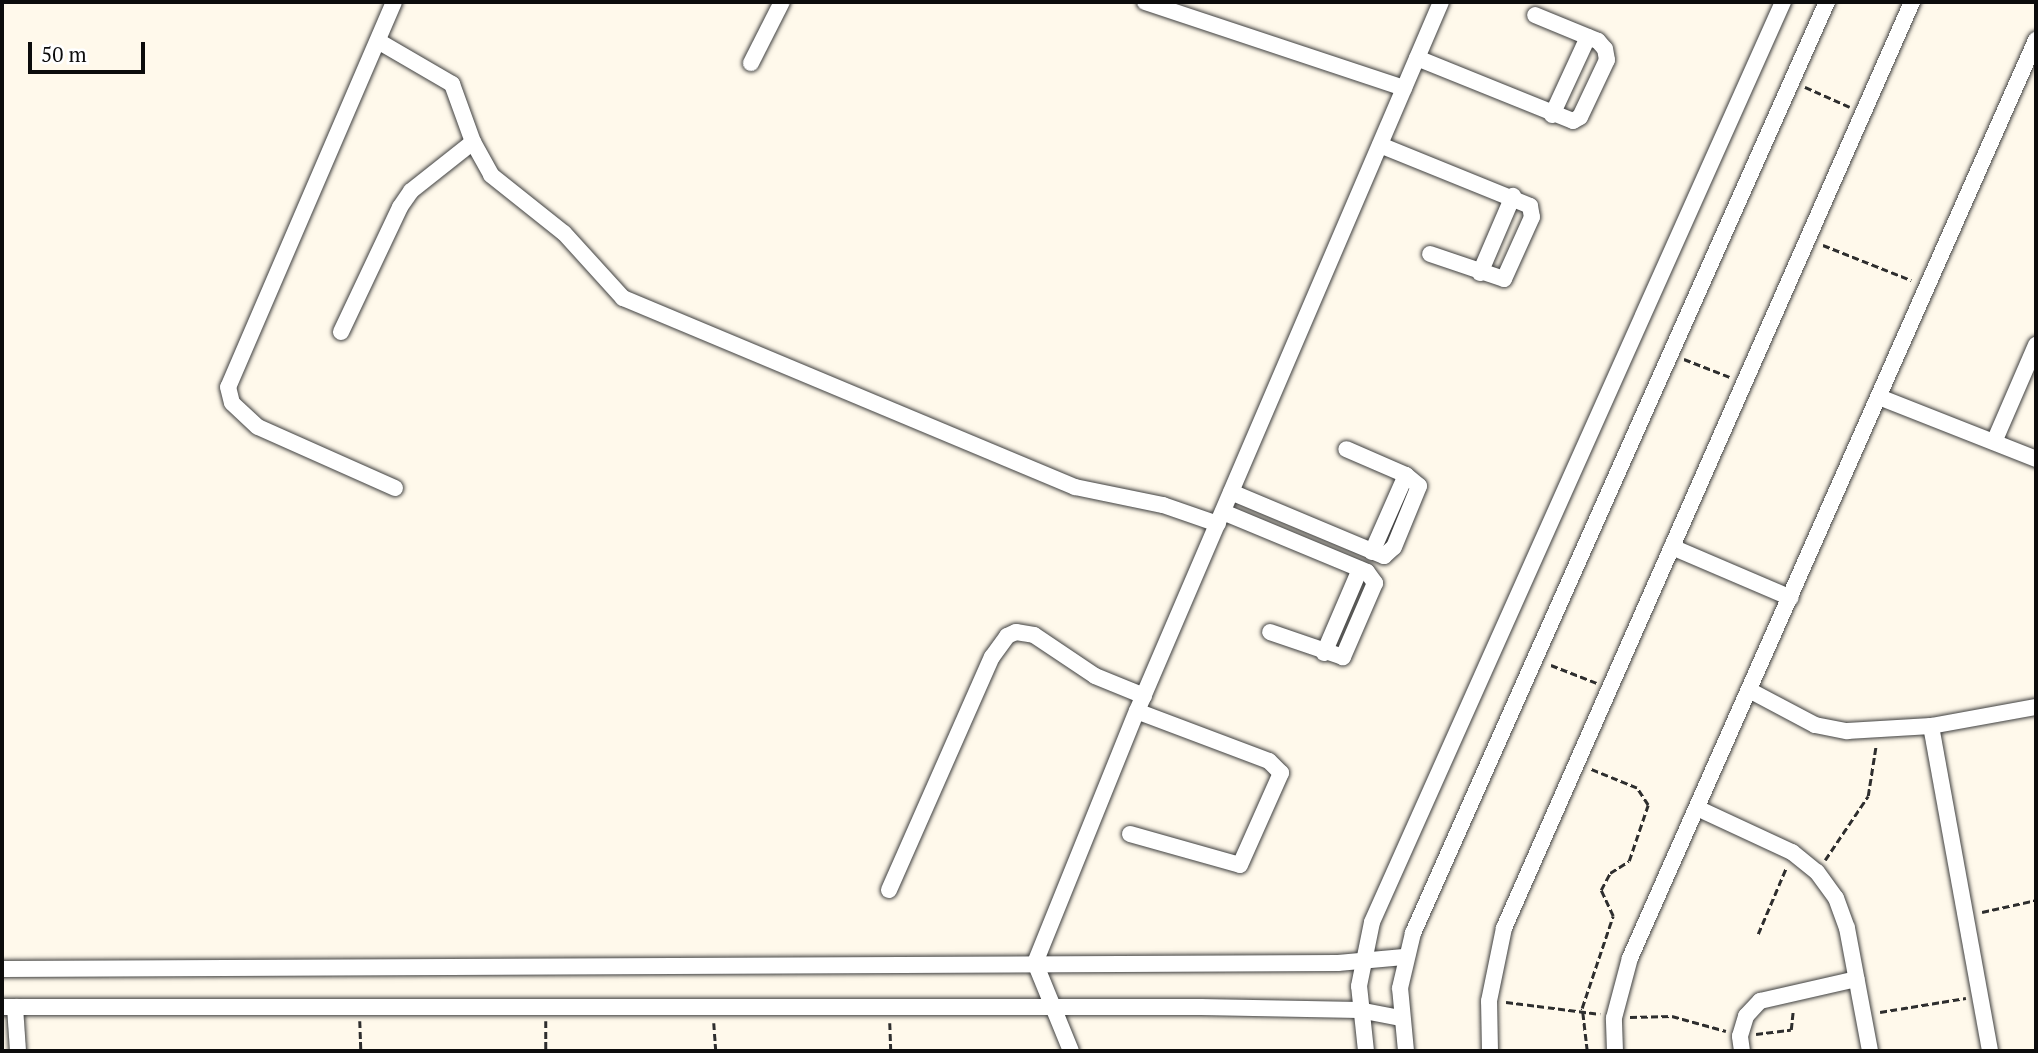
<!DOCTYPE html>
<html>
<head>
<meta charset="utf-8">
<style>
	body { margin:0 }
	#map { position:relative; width:2038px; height:1053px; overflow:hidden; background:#fff9eb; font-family:"PT Serif",serif }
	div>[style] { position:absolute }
	.path>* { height:2.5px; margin-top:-1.25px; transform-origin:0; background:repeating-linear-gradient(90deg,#2e2e2e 0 7px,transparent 0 10.5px) }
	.roads { filter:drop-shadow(0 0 2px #3f3f3f) drop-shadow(0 0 2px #3f3f3f) }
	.minor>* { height:16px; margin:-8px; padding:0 8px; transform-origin:8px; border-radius:8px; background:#fff }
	span { translate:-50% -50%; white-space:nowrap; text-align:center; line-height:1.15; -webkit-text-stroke:7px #fff; paint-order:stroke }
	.frame { position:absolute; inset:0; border:4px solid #0c0c0c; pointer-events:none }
	.scale { position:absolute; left:28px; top:42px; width:117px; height:32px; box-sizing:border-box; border:4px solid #0c0c0c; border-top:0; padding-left:9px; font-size:21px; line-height:24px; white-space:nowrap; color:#0c0c0c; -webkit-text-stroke:5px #fff; paint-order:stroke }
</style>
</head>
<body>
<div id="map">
	<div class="path">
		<div style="left:1805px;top:87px;width:49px;rotate:24deg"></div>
		<div style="left:1823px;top:245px;width:95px;rotate:21.7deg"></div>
		<div style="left:1684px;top:359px;width:49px;rotate:21.4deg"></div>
		<div style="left:1551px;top:665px;width:49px;rotate:21.4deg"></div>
		<div style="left:1825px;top:860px;width:77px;rotate:-56.1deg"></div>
		<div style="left:1868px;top:796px;width:52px;rotate:-81.1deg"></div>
		<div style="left:1982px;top:912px;width:55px;rotate:-12.5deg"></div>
		<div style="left:1758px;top:934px;width:72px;rotate:-67deg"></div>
		<div style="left:1506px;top:1002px;width:95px;rotate:7.3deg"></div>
		<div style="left:1880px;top:1012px;width:87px;rotate:-9.2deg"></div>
		<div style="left:1630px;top:1017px;width:42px;rotate:-1.4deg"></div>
		<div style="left:1672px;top:1016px;width:56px;rotate:15.5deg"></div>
		<div style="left:360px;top:1021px;width:30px;rotate:88deg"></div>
		<div style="left:546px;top:1021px;width:30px;rotate:90deg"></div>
		<div style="left:714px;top:1023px;width:28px;rotate:86deg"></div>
		<div style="left:890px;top:1023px;width:28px;rotate:88deg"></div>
		<div style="left:1756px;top:1034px;width:35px;rotate:-7deg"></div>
		<div style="left:1791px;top:1030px;width:20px;rotate:-84deg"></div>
		<div style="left:1587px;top:1051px;width:43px;rotate:-96.6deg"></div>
		<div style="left:1582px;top:1008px;width:97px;rotate:-71.4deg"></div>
		<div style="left:1613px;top:916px;width:29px;rotate:-115deg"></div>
		<div style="left:1601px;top:890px;width:19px;rotate:-62deg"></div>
		<div style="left:1610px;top:873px;width:22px;rotate:-32deg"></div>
		<div style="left:1629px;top:861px;width:59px;rotate:-71.3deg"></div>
		<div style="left:1648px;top:805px;width:20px;rotate:-123deg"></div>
		<div style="left:1637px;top:788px;width:51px;rotate:-158deg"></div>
	</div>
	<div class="roads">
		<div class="minor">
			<div style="left:394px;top:2px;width:419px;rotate:113.3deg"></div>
			<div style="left:228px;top:387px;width:16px;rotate:76deg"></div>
			<div style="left:232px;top:403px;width:35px;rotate:43deg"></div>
			<div style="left:258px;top:427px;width:150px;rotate:24deg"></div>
			<div style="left:1145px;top:2px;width:273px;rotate:18.4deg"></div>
			<div style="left:378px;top:41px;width:86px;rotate:30.2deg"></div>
			<div style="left:452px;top:84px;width:62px;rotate:70.1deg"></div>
			<div style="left:473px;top:142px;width:38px;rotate:61deg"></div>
			<div style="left:491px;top:175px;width:93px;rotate:38.5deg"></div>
			<div style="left:564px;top:233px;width:88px;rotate:47.8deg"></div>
			<div style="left:623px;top:298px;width:490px;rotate:22.7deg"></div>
			<div style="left:1075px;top:487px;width:90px;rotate:11.6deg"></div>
			<div style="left:1163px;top:505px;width:58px;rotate:19.1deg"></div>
			<div style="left:1417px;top:58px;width:168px;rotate:22deg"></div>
			<div style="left:1573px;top:121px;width:8px;rotate:-30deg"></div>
			<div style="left:1580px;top:117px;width:63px;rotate:-64.7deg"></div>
			<div style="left:1607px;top:60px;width:11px;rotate:-100deg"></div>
			<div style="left:1605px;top:49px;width:11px;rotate:-131deg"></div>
			<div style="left:1598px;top:41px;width:68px;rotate:-157.6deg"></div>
			<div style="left:751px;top:63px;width:68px;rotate:-63.1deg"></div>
			<div style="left:1552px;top:115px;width:86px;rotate:-65.2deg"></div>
			<div style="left:1380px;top:145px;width:162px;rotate:22.1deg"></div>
			<div style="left:1530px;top:206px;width:11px;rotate:80deg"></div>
			<div style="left:1532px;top:217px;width:68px;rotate:114.3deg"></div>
			<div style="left:1504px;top:279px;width:78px;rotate:-161.3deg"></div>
			<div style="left:1480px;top:273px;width:84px;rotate:-66.8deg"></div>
			<div style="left:341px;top:332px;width:138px;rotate:-64.7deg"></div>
			<div style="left:400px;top:207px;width:19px;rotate:-55deg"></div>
			<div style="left:411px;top:191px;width:79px;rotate:-38.3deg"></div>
			<div style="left:1879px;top:397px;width:169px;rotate:21.5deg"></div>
			<div style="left:1994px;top:442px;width:106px;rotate:-66.6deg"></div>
			<div style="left:1231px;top:492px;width:166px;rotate:22.7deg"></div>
			<div style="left:1384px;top:556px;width:13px;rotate:-42deg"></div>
			<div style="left:1394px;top:547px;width:66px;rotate:-67.7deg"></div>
			<div style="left:1419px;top:486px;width:17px;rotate:-140deg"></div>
			<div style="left:1406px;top:475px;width:65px;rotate:-156.6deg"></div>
			<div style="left:1223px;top:512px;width:156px;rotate:22.6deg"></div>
			<div style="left:1367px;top:572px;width:14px;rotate:54deg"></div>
			<div style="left:1375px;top:583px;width:81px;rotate:113.4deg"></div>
			<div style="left:1343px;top:657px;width:77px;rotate:-161.1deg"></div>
			<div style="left:1672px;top:547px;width:129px;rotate:23.2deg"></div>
			<div style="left:1372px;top:552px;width:84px;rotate:-66.2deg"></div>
			<div style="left:1324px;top:653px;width:91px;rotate:-66.8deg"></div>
			<div style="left:1749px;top:690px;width:75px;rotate:27.9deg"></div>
			<div style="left:1815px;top:725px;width:33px;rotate:11deg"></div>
			<div style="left:1847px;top:731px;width:84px;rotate:-3.4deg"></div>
			<div style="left:1931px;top:726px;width:107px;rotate:-10.3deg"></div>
			<div style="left:1931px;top:726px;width:330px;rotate:79.7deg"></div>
			<div style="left:1697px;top:808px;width:105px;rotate:24.9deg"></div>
			<div style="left:1792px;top:852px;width:32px;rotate:39deg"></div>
			<div style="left:1817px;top:872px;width:32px;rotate:54deg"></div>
			<div style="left:1836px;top:898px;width:32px;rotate:70deg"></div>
			<div style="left:1847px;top:928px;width:125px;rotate:79.4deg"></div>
			<div style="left:1130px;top:834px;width:114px;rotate:15.7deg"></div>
			<div style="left:1240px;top:865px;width:101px;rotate:-66deg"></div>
			<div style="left:1281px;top:773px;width:17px;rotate:-135deg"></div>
			<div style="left:1269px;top:761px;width:141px;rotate:-159.3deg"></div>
			<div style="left:889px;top:890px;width:255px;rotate:-66.2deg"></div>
			<div style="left:992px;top:657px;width:26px;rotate:-54deg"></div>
			<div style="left:1007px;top:636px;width:10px;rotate:-24deg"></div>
			<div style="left:1016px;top:632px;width:18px;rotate:9deg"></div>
			<div style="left:1034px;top:635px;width:73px;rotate:33.9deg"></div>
			<div style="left:1095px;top:676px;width:53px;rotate:22.2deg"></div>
			<div style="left:2px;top:969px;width:1336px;rotate:-0.26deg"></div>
			<div style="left:1338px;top:963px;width:66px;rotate:-5.2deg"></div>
			<div style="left:2px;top:1007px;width:1199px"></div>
			<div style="left:1201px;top:1007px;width:158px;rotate:1.1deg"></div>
			<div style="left:1359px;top:1010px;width:42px;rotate:11deg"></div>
			<div style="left:15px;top:1007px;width:44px;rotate:86.1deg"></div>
			<div style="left:1071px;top:1051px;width:95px;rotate:-112.2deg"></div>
			<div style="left:1035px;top:963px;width:272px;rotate:-68deg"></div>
			<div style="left:1137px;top:711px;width:771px;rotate:-66.79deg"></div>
			<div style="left:1366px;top:1051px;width:65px;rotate:-96.1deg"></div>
			<div style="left:1359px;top:986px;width:65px;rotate:-78.5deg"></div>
			<div style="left:1372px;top:922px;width:1008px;rotate:-65.93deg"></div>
			<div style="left:1406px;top:1051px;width:63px;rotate:-95.4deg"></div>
			<div style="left:1400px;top:988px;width:57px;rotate:-76.7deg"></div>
			<div style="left:1413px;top:933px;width:1019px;rotate:-66.03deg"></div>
			<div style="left:1490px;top:1051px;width:50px;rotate:-91.1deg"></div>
			<div style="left:1489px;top:1001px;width:75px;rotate:-78.4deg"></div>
			<div style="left:1504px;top:928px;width:1012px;rotate:-66.22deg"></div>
			<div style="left:1615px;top:1051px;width:33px;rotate:-92deg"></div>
			<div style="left:1614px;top:1018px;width:62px;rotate:-75.1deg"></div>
			<div style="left:1630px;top:958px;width:1004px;rotate:-66.14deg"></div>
			<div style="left:1742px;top:1051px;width:15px;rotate:-98deg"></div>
			<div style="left:1740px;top:1036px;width:21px;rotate:-73deg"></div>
			<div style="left:1746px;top:1016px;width:21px;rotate:-47deg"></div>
			<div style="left:1760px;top:1001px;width:99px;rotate:-12.8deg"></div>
		</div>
	</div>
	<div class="frame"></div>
	<div class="scale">50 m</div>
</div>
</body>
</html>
